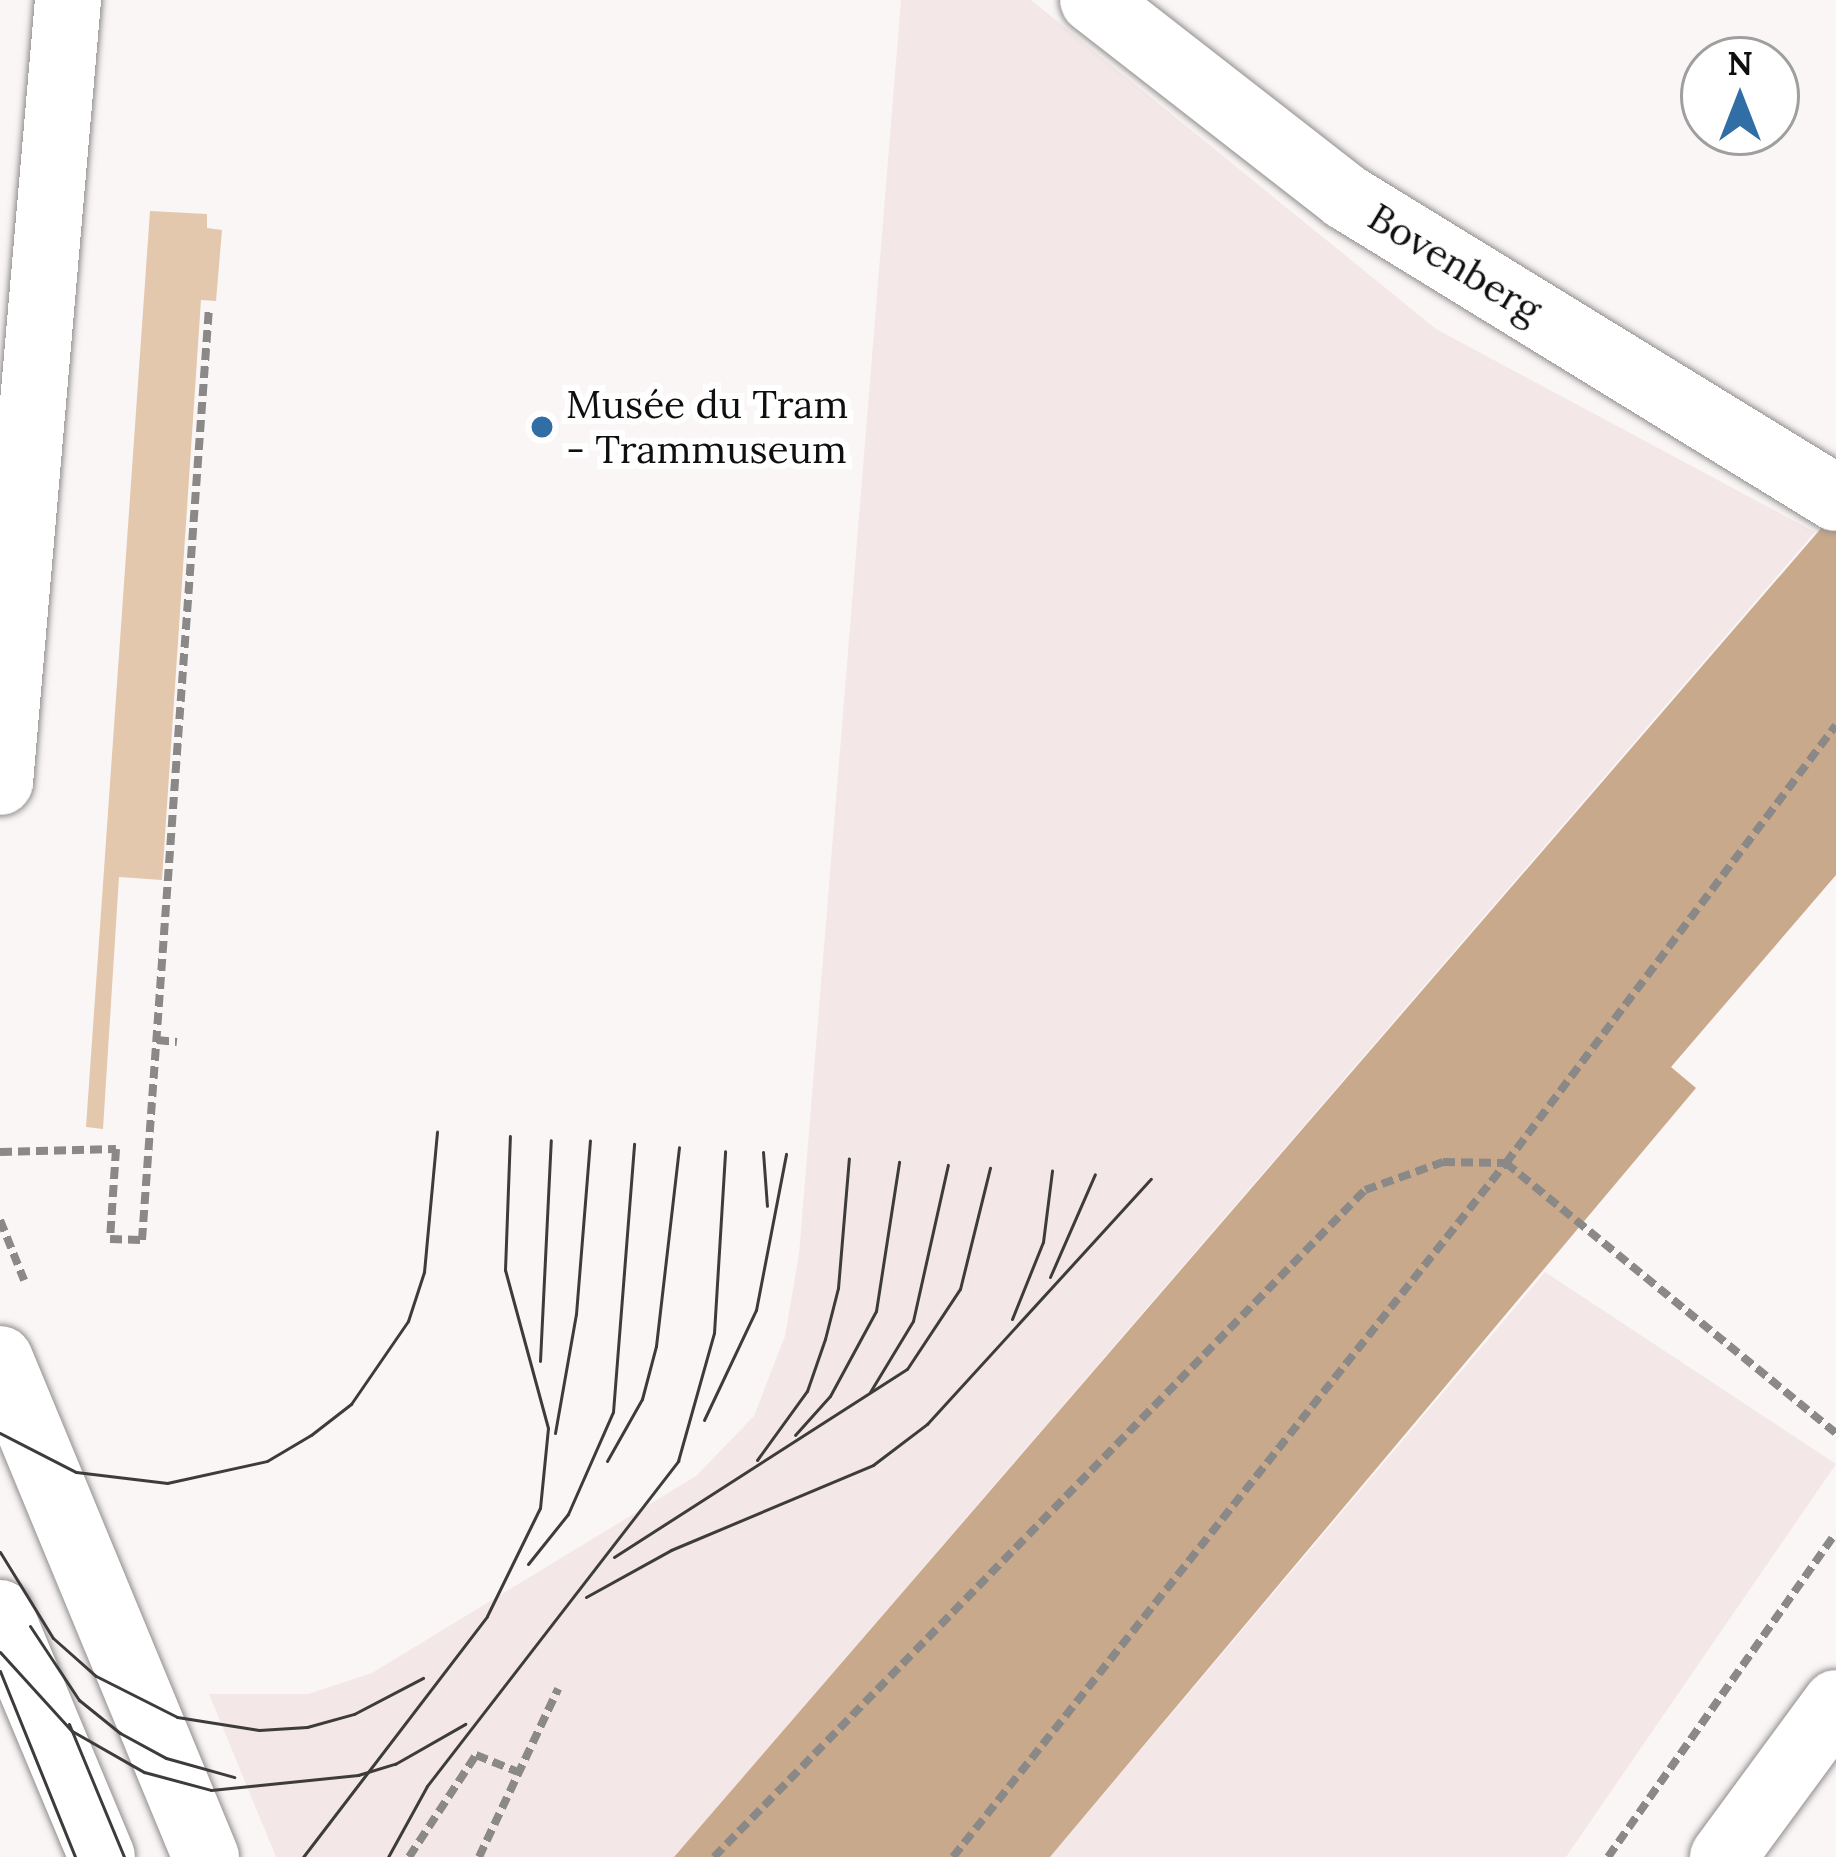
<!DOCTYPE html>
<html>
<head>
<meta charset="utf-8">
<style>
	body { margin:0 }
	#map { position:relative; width:1836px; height:1857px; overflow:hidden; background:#faf6f6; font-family:Lora,serif }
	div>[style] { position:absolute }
	.built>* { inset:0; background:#f4e7e8 }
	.green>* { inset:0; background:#e3c8ae }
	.forest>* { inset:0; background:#c9a98b }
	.path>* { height:8px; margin-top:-4px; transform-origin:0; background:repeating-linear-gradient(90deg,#8b8888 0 12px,transparent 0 18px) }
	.roads { filter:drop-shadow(0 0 3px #928e8e) drop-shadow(0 0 3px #928e8e) }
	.minor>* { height:66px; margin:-33px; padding:0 33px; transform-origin:33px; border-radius:33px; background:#fff }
	.highway>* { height:66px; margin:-33px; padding:0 33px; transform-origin:33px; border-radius:33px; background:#fff }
	.tram>* { height:3px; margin:-1.5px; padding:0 1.5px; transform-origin:1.5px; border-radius:1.5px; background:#3d3b3b }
	.dots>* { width:33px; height:33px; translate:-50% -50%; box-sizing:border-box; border:6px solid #fff; border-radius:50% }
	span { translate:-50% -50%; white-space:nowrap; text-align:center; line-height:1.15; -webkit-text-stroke:12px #fff; paint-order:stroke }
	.street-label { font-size:39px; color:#100f0f }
	.poi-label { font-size:39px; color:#100f0f }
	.left { translate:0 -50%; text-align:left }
	.north { position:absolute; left:1680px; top:36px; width:120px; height:120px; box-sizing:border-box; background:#fff; border:3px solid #9f9f9f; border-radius:50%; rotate:0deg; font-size:33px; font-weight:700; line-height:48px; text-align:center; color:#100f0f }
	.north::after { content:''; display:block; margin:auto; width:42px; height:54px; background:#306ea5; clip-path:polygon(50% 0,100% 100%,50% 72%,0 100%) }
</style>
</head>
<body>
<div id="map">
	<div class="built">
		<div style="clip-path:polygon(901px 0,1031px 0,1436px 329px,1815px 532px,674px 1857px,276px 1857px,209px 1694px,308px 1694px,372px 1673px,696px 1476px,754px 1416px,785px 1336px,799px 1254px)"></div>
		<div style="clip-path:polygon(1545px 1272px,1836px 1464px,1566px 1857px,1050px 1857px)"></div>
	</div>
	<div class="green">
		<div style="clip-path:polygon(150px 211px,207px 214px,207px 228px,222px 230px,216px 301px,201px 300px,162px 880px,119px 877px,103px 1129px,86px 1127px)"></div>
	</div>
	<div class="forest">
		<div style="clip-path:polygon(1836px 511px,1836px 875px,1671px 1067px,1696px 1088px,1050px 1857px,674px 1857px)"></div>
	</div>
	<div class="path">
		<div style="left:157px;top:1040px;width:20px;rotate:6deg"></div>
		<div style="left:0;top:1152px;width:116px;rotate:-1.5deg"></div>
		<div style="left:116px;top:1149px;width:90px;rotate:93.8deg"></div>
		<div style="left:110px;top:1239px;width:32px;rotate:2deg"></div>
		<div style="left:142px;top:1240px;width:935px;rotate:-85.89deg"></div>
		<div style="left:0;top:1220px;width:65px;rotate:68.2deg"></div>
		<div style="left:409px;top:1857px;width:122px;rotate:-56.7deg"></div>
		<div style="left:476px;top:1755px;width:45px;rotate:22deg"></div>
		<div style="left:479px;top:1857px;width:186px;rotate:-64.8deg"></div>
		<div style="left:714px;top:1857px;width:932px;rotate:-45.7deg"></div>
		<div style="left:1365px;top:1190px;width:83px;rotate:-19.7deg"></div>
		<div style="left:1443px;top:1162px;width:63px;rotate:0.9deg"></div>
		<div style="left:1506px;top:1163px;width:426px;rotate:39.3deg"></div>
		<div style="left:953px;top:1857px;width:887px;rotate:-51.45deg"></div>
		<div style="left:1506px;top:1163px;width:548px;rotate:-53deg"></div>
		<div style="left:1608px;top:1857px;width:396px;rotate:-54.9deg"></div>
	</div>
	<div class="roads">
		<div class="minor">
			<div style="left:1093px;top:0;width:321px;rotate:37.9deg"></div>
			<div style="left:1346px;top:197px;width:575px;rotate:31.56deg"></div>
			<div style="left:0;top:782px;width:785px;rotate:-85.03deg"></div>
			<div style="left:0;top:1613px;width:264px;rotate:67.3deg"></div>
			<div style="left:1723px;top:1857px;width:191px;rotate:-53.7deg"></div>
		</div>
		<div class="highway">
			<div style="left:0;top:1359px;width:539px;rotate:67.53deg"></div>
		</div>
	</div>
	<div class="tram">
		<div style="left:763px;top:1152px;width:54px;rotate:85.8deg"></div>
		<div style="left:1050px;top:1277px;width:112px;rotate:-66.4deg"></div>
		<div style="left:1012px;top:1319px;width:83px;rotate:-68.1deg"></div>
		<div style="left:1043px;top:1242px;width:72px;rotate:-82.8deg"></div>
		<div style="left:540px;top:1361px;width:221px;rotate:-87.2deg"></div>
		<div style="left:870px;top:1392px;width:83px;rotate:-58.8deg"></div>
		<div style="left:913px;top:1321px;width:160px;rotate:-77.4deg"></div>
		<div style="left:704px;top:1420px;width:122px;rotate:-64.7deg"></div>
		<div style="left:756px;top:1310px;width:159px;rotate:-79.1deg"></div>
		<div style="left:0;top:1433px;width:85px;rotate:27.2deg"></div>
		<div style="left:76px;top:1472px;width:92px;rotate:6.9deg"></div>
		<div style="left:167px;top:1483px;width:102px;rotate:-12.4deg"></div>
		<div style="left:267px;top:1461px;width:51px;rotate:-30.6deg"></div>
		<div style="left:311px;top:1435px;width:51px;rotate:-37.8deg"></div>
		<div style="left:351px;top:1404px;width:101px;rotate:-55.5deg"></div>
		<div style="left:408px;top:1321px;width:52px;rotate:-71.9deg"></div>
		<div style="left:424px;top:1272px;width:141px;rotate:-84.7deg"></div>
		<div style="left:555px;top:1433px;width:121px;rotate:-80deg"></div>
		<div style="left:576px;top:1314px;width:174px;rotate:-85.4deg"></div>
		<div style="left:795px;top:1435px;width:52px;rotate:-48.1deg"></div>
		<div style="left:830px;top:1396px;width:97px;rotate:-61.6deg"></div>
		<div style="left:876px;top:1311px;width:151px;rotate:-81.2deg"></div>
		<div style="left:757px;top:1460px;width:85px;rotate:-54.1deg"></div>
		<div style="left:807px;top:1391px;width:55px;rotate:-70.9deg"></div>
		<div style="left:825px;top:1339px;width:53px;rotate:-75.7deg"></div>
		<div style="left:838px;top:1288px;width:130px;rotate:-85.2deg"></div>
		<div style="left:607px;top:1461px;width:71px;rotate:-60.6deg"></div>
		<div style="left:642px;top:1399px;width:55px;rotate:-75.2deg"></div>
		<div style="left:656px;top:1346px;width:200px;rotate:-83.4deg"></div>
		<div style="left:0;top:1552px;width:101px;rotate:58.4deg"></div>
		<div style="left:53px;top:1638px;width:57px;rotate:41.5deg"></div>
		<div style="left:96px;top:1676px;width:91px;rotate:26.8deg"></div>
		<div style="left:177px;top:1717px;width:83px;rotate:9deg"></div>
		<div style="left:259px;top:1730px;width:48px;rotate:-3.6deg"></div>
		<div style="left:307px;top:1727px;width:49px;rotate:-15.5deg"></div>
		<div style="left:354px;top:1714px;width:78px;rotate:-27.6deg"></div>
		<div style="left:614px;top:1557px;width:348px;rotate:-32.7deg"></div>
		<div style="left:907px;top:1369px;width:96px;rotate:-56.5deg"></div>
		<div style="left:960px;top:1289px;width:125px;rotate:-76.1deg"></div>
		<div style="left:528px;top:1564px;width:64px;rotate:-51.3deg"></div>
		<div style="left:568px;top:1514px;width:111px;rotate:-66.2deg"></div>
		<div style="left:613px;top:1412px;width:269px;rotate:-85.5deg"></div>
		<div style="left:586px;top:1597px;width:97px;rotate:-28.9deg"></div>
		<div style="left:671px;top:1550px;width:219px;rotate:-22.8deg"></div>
		<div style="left:873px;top:1465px;width:68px;rotate:-37.2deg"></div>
		<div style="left:927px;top:1424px;width:332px;rotate:-47.6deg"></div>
		<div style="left:30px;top:1626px;width:89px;rotate:56.5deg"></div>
		<div style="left:79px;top:1700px;width:53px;rotate:38.8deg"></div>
		<div style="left:120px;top:1733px;width:52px;rotate:28.5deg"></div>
		<div style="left:166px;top:1758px;width:71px;rotate:15.6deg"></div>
		<div style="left:0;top:1652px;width:107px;rotate:47.7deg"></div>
		<div style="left:72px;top:1731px;width:83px;rotate:29.7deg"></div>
		<div style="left:144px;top:1772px;width:69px;rotate:15deg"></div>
		<div style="left:211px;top:1790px;width:148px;rotate:-5.8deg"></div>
		<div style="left:358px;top:1775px;width:39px;rotate:-17deg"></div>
		<div style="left:395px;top:1764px;width:81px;rotate:-29.7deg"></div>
		<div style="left:0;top:1671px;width:201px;rotate:68deg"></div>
		<div style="left:69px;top:1724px;width:144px;rotate:67.5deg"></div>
		<div style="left:303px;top:1857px;width:303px;rotate:-52.6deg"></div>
		<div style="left:487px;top:1616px;width:120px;rotate:-63.9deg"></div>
		<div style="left:540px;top:1508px;width:80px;rotate:-84.3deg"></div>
		<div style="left:548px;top:1428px;width:164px;rotate:-105.2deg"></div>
		<div style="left:505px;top:1270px;width:134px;rotate:-87.9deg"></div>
		<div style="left:388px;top:1857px;width:81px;rotate:-61.2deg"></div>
		<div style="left:427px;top:1786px;width:411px;rotate:-52.3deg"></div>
		<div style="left:678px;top:1461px;width:133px;rotate:-74.3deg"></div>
		<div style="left:714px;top:1333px;width:182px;rotate:-86.5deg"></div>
	</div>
	<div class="dots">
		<div style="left:542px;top:427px;background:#306ea5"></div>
	</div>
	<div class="street-label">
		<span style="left:1455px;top:263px;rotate:31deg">Bovenberg</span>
	</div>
	<div class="poi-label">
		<span class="left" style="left:566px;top:427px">Musée du Tram<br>- Trammuseum</span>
	</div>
	<div class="north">N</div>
</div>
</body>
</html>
